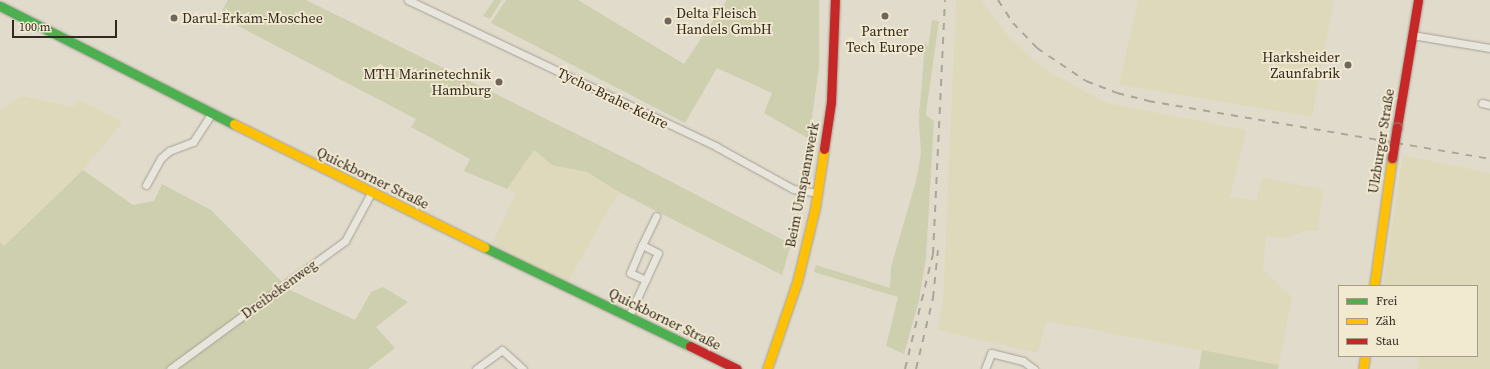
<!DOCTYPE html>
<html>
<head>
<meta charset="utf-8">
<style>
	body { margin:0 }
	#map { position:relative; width:1490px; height:369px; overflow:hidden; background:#e0dbcb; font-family:"Source Serif 4",serif }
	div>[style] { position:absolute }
	.farmland>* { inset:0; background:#dfd9bc }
	.green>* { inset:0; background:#cecfae; transform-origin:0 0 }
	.roads { filter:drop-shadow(0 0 1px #a5a094) drop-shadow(0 0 1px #a5a094) }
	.street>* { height:7px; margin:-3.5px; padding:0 3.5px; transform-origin:3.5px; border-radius:3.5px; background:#e8e5dc }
	.fast>* { height:9px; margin:-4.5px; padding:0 4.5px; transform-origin:4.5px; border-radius:4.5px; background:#4caf50 }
	.slow>* { height:9px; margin:-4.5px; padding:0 4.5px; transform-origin:4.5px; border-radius:4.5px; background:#ffc107 }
	.jam>* { height:9px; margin:-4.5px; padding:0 4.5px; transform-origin:4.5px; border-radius:4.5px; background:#c62828 }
	.rail>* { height:2px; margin-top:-1px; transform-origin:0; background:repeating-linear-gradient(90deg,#a8a59c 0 7px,transparent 0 14px) }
	.bridges { filter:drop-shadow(0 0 1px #958f84) drop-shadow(0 0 1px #958f84) }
	.jam-bridge>* { height:9px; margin:-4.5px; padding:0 4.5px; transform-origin:4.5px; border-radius:4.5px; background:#c62828 }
	.dots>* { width:11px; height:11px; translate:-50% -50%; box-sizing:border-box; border:2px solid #f2e9d1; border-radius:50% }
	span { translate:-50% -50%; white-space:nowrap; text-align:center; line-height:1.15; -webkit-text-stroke:3.5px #f2e9d1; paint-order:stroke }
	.poi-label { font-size:14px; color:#32281e }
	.left { translate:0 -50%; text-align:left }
	.right { translate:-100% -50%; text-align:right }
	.street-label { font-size:14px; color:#32281e }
	.legend { position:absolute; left:1338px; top:285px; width:140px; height:72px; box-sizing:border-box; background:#f2e9d1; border:1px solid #a59c89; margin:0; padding:5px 7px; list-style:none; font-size:12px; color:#32281e }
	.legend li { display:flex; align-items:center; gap:8px; height:20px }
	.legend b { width:20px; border:1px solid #a59c89 }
	.scale { position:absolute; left:12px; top:20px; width:105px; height:18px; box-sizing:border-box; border:2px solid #32281e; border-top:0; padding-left:5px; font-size:12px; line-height:14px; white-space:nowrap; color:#32281e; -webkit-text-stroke:3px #f2e9d1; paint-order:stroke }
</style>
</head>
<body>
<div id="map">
	<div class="farmland">
		<div style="clip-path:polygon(956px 0,981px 0,1009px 37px,1030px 57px,1053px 74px,1107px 103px,1246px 130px,1230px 197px,1256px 200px,1262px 177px,1323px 190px,1318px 231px,1304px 231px,1289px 238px,1266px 236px,1263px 270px,1292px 297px,1279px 365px,1046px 321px,1038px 353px,937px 330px,943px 303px)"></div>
		<div style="clip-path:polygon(1138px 0,1334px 0,1312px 117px,1119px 85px)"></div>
		<div style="clip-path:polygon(22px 96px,73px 107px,77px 99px,123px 122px,83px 170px,4px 246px,0 242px,0 111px)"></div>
		<div style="clip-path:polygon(534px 150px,552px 165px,587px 172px,619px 192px,567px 283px,492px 243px,516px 193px,507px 189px)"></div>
		<div style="clip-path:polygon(1403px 155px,1490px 173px,1490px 369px,1417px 369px,1419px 356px,1477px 356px,1477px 286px,1383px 286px)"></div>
	</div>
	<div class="green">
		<div style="clip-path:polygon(228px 0,306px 0,635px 163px,791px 244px,782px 275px,619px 192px,587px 172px,552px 165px,534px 150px,507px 189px,464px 171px,470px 159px,411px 127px,416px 119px,219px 16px)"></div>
		<div style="clip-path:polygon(494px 0,502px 0,490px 19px,483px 16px)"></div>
		<div style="clip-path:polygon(506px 0,578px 0,684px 64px,727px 0,819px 0,819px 67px,809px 139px,764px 113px,772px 93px,717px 68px,685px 123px,491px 23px)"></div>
		<div style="left:932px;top:20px;width:7px;height:95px;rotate:8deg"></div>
		<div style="clip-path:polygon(925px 41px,928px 47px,926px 115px,934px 121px,926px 257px,919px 300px,904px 354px,886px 346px,898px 297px,814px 272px,816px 265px,890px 288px,891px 267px,916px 181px,921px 154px,919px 121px)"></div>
		<div style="clip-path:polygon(83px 170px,133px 205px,154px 201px,162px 184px,211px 210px,290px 290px,355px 320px,371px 292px,383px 287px,408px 302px,376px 327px,395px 348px,368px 369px,0 369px,0 242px,4px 246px)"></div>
		<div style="clip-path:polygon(1202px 350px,1279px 365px,1278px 369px,1199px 369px)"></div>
	</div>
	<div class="roads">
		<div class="street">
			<div style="left:408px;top:0;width:342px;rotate:25.4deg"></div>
			<div style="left:717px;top:147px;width:87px;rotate:28.9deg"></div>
			<div style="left:793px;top:189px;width:25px;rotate:9deg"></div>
			<div style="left:1412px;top:35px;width:79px;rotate:9.5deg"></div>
			<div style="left:1482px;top:103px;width:8px;rotate:14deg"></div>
			<div style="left:146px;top:185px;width:31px;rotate:-61deg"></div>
			<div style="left:161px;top:158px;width:11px;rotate:-41deg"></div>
			<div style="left:169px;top:151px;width:26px;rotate:-21deg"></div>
			<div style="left:193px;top:142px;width:33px;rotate:-57deg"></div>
			<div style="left:642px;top:245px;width:30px;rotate:113deg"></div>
			<div style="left:630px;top:273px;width:17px;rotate:24deg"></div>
			<div style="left:629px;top:316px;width:69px;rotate:-65.3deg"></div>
			<div style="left:658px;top:253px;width:18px;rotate:-153deg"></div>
			<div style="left:642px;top:245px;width:32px;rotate:-64deg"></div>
			<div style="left:170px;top:369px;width:217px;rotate:-36.2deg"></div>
			<div style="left:345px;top:241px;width:55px;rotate:-61.6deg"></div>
			<div style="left:476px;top:369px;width:32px;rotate:-36deg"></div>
			<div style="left:502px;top:350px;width:28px;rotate:42deg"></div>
			<div style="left:985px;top:369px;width:17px;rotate:-69deg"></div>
			<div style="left:991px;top:353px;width:33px;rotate:14deg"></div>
			<div style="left:1023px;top:361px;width:14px;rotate:36deg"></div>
		</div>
		<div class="fast">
			<div style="left:0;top:6px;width:262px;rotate:26.8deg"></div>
			<div style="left:484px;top:247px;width:229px;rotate:25.7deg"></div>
		</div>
		<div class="slow">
			<div style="left:234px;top:124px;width:279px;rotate:26.2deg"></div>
			<div style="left:1374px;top:286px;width:129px;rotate:-82deg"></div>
			<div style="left:767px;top:369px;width:92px;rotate:-71deg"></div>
			<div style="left:797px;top:282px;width:76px;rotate:-76.3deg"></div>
			<div style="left:815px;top:208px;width:60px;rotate:-81.3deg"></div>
			<div style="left:1363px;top:369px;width:13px;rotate:-81deg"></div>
		</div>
		<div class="jam">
			<div style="left:1397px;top:127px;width:129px;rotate:-80.6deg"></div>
			<div style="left:824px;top:149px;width:48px;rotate:-81.5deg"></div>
			<div style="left:831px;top:102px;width:102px;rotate:-87.8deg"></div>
			<div style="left:690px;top:346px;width:52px;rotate:26.1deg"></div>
		</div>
	</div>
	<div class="rail">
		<div style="left:998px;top:0;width:27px;rotate:57deg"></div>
		<div style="left:1013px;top:23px;width:35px;rotate:46deg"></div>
		<div style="left:1037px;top:48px;width:59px;rotate:34deg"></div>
		<div style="left:1086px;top:81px;width:33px;rotate:21deg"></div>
		<div style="left:1117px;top:93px;width:32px;rotate:14deg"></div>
		<div style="left:1148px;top:101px;width:347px;rotate:9.6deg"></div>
		<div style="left:905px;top:369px;width:118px;rotate:-76.3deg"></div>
		<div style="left:933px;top:254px;width:254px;rotate:-87.3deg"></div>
		<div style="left:916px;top:369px;width:73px;rotate:-76.5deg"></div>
		<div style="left:933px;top:298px;width:48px;rotate:-84.1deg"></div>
	</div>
	<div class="bridges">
		<div class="jam-bridge">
			<div style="left:1392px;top:158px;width:31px;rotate:-81deg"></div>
		</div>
	</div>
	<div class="dots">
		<div style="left:885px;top:16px;background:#6f675b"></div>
		<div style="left:174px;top:18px;background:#6f675b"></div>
		<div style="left:668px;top:21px;background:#6f675b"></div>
		<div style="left:1348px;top:65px;background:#6f675b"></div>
		<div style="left:499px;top:82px;background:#6f675b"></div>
	</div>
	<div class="poi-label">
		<span class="left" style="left:676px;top:21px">Delta Fleisch<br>Handels GmbH</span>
		<span class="left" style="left:182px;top:18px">Darul-Erkam-Moschee</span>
		<span style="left:885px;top:39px">Partner<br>Tech Europe</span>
		<span class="right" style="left:1340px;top:65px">Harksheider<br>Zaunfabrik</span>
		<span class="right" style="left:491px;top:82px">MTH Marinetechnik<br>Hamburg</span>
	</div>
	<div class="street-label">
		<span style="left:613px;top:98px;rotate:26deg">Tycho-Brahe-Kehre</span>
		<span style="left:1381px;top:141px;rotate:-81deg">Ulzburger Straße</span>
		<span style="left:373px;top:178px;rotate:26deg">Quickborner Straße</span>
		<span style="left:802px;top:185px;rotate:-79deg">Beim Umspannwerk</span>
		<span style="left:279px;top:289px;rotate:-36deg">Dreibekenweg</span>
		<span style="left:665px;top:319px;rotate:26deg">Quickborner Straße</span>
	</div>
	<ul class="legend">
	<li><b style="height:5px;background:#4caf50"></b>Frei</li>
	<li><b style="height:5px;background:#ffc107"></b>Zäh</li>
	<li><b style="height:5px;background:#c62828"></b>Stau</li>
	</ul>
	<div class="scale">100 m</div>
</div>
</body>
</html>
